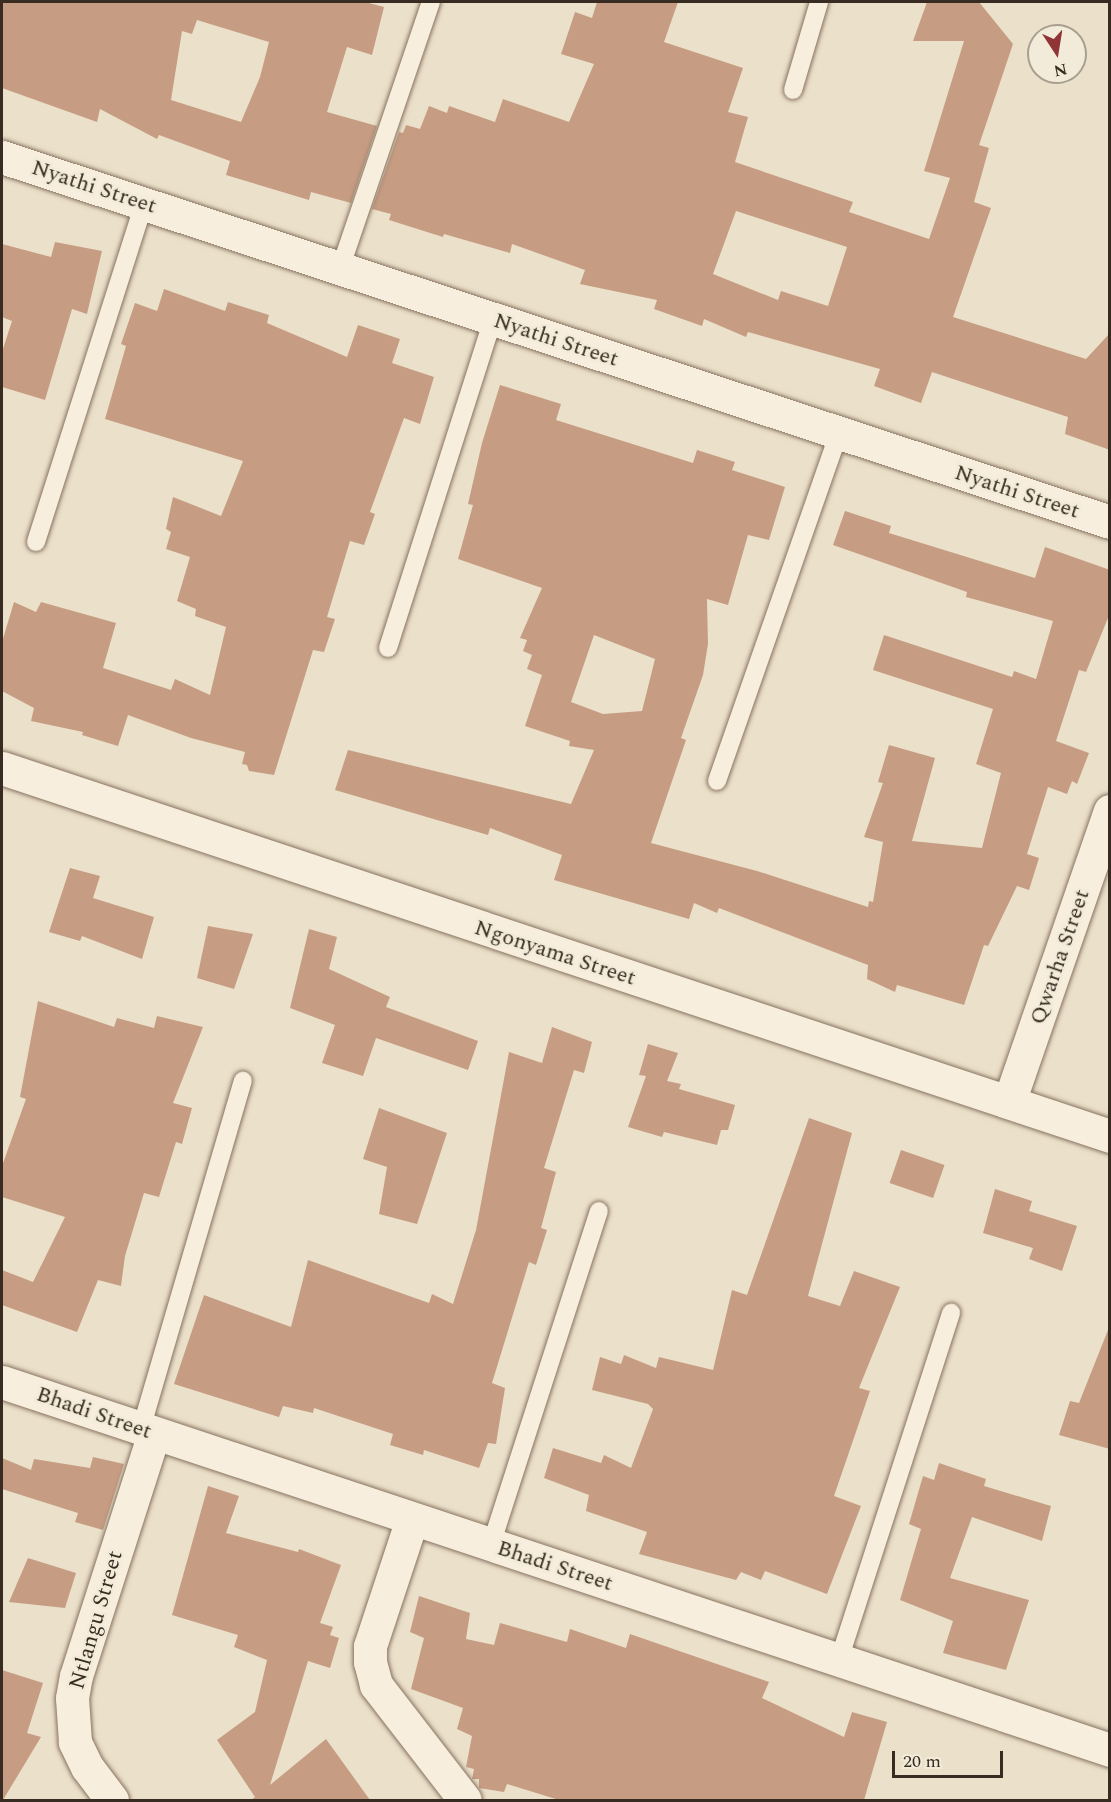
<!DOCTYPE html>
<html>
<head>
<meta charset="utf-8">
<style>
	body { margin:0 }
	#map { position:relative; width:1111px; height:1802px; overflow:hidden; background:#ebe0ca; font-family:Spectral,serif }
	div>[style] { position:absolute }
	.building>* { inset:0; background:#c69d83; transform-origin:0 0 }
	.roads { filter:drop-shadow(0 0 2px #87735f) drop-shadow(0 0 2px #87735f) }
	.service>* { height:18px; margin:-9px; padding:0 9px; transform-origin:9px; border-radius:9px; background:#f7eedd }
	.minor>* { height:33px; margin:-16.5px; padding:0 16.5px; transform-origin:16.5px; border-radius:16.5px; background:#f7eedd }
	span { translate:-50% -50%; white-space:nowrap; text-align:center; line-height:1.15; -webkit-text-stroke:5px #f3ebd9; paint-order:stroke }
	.street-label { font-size:22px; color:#382c22 }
	.frame { position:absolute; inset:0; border:3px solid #382c22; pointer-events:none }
	.north { position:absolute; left:1027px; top:24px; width:60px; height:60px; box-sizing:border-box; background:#f3ebd9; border:2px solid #a89f90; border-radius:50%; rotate:168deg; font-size:16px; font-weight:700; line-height:24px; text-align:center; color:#382c22 }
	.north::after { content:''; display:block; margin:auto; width:21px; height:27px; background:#913437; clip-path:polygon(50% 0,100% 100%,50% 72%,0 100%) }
	.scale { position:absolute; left:892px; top:1751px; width:111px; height:27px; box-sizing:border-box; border:3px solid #382c22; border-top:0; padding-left:8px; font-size:18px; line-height:21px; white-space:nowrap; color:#382c22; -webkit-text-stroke:4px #f3ebd9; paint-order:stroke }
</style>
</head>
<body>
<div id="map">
	<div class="building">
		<div style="clip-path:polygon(evenodd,2px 2px,365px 2px,384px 7px,372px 55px,347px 47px,327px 112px,377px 126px,351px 203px,311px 192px,309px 200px,226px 175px,230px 161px,159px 135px,157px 139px,100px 109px,97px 122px,2px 88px,2px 2px,197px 20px,269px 42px,260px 77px,241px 122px,171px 100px,182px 31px,192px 34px,197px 20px)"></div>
		<div style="clip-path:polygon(evenodd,597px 2px,678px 2px,664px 42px,743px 68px,728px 112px,748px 117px,735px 162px,853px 202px,849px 212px,929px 239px,950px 178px,924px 171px,964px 41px,913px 41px,927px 2px,979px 2px,1013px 44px,979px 145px,989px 148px,974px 202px,991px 208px,953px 317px,1086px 359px,1110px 333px,1110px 450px,1065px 434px,1068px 417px,932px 372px,921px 403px,874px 386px,880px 369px,748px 332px,746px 337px,704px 319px,702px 326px,654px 309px,657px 300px,580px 284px,585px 270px,512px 244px,510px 253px,444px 234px,443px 237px,389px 220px,391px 214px,372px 209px,399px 132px,403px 133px,406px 125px,420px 129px,429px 106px,447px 113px,449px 106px,495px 122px,503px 99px,569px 122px,594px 64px,561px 54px,575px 12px,592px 18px,597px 2px,736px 211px,847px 247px,828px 306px,781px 291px,778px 300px,713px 274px,736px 211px)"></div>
		<div style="clip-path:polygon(55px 242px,102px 251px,87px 314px,72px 309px,45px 400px,2px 387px,2px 352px,12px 321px,2px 317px,2px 244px,51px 257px)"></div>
		<div style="clip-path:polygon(164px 289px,225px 311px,228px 302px,269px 315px,267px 323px,347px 357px,358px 325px,400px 339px,392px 363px,434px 377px,420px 424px,404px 418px,370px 512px,375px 514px,364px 545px,350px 541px,327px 617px,335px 619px,324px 652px,313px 650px,274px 775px,249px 771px,247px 765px,242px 764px,245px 752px,191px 738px,128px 715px,118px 746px,82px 735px,83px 732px,31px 721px,34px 708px,2px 691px,2px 642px,14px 602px,36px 612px,41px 602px,116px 623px,103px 668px,171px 690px,175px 679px,210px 695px,226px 627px,195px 616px,196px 609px,177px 601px,190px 557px,166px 549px,171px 532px,166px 529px,173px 497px,221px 516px,243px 461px,105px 419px,126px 346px,121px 344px,135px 303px,157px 311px)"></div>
		<div style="clip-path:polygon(evenodd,500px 385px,561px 404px,556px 420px,693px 463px,697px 450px,735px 462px,732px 470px,785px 487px,769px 540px,748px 535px,728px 605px,707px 599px,708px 644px,703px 675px,681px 738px,686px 740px,651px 843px,757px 871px,868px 907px,869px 901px,873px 902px,883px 842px,864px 837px,883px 783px,878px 782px,889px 745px,935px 758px,912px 841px,982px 848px,1001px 773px,976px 764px,993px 709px,873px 670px,884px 635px,1012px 677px,1014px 671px,1036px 679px,1053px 621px,966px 597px,967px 592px,833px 545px,845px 511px,891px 526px,889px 533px,1035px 578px,1045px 547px,1110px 570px,1110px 613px,1086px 672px,1079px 670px,1056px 741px,1089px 753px,1077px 784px,1072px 781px,1067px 794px,1048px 787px,1027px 854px,1039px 858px,1029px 890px,1017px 886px,988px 946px,984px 945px,964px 1005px,897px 985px,895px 992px,867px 979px,868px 965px,719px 908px,717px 913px,694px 903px,689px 919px,554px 880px,562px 855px,490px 828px,488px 835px,335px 790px,348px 750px,571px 804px,594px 750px,569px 746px,570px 741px,525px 726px,542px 675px,527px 669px,532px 655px,523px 651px,527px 640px,520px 638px,542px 588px,458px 559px,473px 505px,468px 504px,482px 443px,500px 385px,594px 635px,655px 659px,642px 711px,603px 714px,571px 702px,594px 635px)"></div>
		<div style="clip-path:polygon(70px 868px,100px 876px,93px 898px,154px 917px,142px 959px,82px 936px,80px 941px,49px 932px)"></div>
		<div style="clip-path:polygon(208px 926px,253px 934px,234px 989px,197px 978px)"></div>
		<div style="clip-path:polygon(309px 929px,337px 937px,329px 969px,390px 997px,386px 1007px,478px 1041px,468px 1070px,376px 1038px,363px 1076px,322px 1063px,335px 1025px,290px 1008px)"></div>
		<div style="clip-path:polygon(38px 1001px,114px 1027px,117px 1018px,154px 1028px,157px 1016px,203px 1027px,173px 1103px,192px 1108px,182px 1144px,176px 1142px,159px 1197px,144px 1193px,125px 1256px,121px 1286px,98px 1280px,77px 1332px,2px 1305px,2px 1270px,33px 1282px,65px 1217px,2px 1197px,2px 1166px,26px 1099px,20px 1097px)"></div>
		<div style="clip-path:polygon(552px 1027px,592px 1042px,584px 1073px,574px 1070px,544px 1168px,556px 1172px,541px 1228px,547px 1230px,536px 1265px,529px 1262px,492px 1383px,505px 1388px,496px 1444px,488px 1443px,479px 1468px,424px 1450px,423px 1455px,390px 1445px,393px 1434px,314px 1408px,313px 1413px,283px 1406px,279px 1417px,174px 1384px,204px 1295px,291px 1327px,308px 1260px,429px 1303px,432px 1294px,453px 1304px,476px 1230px,509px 1052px,542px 1063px)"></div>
		<div style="clip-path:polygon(648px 1044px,678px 1053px,667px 1081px,681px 1084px,679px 1089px,735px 1105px,728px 1130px,721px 1130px,717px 1145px,664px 1132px,662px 1137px,628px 1127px,646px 1076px,639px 1075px)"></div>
		<div style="clip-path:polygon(379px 1108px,447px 1133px,417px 1224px,379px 1214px,387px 1167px,363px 1159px)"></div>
		<div style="clip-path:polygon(809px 1118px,852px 1133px,808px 1296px,840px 1306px,854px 1271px,900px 1287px,859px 1388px,870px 1391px,834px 1496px,861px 1506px,827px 1594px,765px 1571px,761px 1580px,741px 1572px,736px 1580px,639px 1554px,647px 1532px,586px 1511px,589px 1495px,544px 1478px,553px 1448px,601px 1463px,604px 1455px,631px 1468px,653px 1409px,648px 1404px,592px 1390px,600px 1357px,621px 1364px,624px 1355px,656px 1368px,659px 1357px,713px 1370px,732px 1290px,747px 1295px)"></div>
		<div style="left:901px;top:1150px;width:46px;height:35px;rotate:19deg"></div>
		<div style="clip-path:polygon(995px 1189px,1032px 1201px,1029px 1211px,1077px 1226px,1062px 1271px,1029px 1259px,1033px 1248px,983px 1233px)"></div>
		<div style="clip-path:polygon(1108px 1330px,1110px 1331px,1110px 1449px,1059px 1435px,1070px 1401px,1079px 1403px)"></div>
		<div style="clip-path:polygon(93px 1457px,124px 1464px,103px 1530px,75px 1522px,78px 1513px,2px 1489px,2px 1458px,31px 1470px,34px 1459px,90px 1468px)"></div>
		<div style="clip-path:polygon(939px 1463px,986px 1479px,984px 1486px,1051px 1506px,1042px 1541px,972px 1517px,950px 1578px,1029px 1600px,1006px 1670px,943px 1653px,953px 1621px,900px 1600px,921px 1529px,909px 1524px,923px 1476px,934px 1480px)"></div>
		<div style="clip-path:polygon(208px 1486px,239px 1496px,226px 1533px,298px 1552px,299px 1549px,341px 1565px,320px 1623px,333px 1627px,330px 1635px,339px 1638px,330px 1668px,308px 1661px,270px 1785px,326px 1739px,370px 1800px,251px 1800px,255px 1797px,217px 1740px,255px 1712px,267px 1660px,234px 1647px,238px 1635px,172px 1615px)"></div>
		<div style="clip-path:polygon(28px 1558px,76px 1573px,65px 1608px,9px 1602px)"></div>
		<div style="clip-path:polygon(419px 1596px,470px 1613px,466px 1639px,494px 1645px,500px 1623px,567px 1642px,570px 1629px,626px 1648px,630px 1634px,769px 1682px,762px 1698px,844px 1737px,852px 1712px,887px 1722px,864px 1800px,559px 1800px,507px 1784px,504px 1792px,479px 1788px,479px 1779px,472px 1779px,474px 1769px,466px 1767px,472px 1736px,457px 1729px,463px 1708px,411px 1689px,424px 1638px,410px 1632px)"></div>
		<div style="clip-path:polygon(2px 1670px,43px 1683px,27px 1733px,41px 1737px,3px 1800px)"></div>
	</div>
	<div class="roads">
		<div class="service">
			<div style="left:793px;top:90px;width:92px;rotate:-73.5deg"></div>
			<div style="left:340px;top:269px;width:282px;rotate:-71.2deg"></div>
			<div style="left:36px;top:542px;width:355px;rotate:-72.3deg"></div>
			<div style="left:388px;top:648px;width:345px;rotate:-72.3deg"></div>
			<div style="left:717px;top:781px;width:369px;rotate:-70.7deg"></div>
			<div style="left:141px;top:1429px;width:363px;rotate:-73.7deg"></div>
			<div style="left:491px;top:1545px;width:351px;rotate:-72.1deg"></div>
			<div style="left:839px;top:1660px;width:365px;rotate:-72.1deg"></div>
		</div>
		<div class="minor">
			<div style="left:2px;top:157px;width:1167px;rotate:18.23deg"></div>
			<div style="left:2px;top:768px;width:1168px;rotate:18.37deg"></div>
			<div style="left:1009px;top:1102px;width:308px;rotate:-70.9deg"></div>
			<div style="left:2px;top:1382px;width:1168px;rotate:18.37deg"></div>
			<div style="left:412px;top:1519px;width:134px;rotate:108.3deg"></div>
			<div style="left:370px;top:1646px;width:16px;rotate:90deg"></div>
			<div style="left:370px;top:1662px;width:24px;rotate:75deg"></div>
			<div style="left:376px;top:1685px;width:145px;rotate:52.3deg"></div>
			<div style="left:112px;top:1800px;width:41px;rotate:-127.1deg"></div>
			<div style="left:87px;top:1767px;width:28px;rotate:-116deg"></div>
			<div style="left:75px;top:1742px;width:44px;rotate:-93.9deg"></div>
			<div style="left:72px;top:1698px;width:22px;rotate:-80deg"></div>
			<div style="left:76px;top:1676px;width:255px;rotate:-72.2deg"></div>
		</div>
	</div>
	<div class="street-label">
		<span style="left:94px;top:187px;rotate:18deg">Nyathi Street</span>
		<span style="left:556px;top:340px;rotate:18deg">Nyathi Street</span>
		<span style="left:1017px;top:492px;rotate:18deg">Nyathi Street</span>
		<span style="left:555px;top:953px;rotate:18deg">Ngonyama Street</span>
		<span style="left:1060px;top:957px;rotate:-71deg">Qwarha Street</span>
		<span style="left:94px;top:1413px;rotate:19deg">Bhadi Street</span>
		<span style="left:555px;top:1566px;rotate:18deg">Bhadi Street</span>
		<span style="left:96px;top:1620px;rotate:-74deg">Ntlangu Street</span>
	</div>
	<div class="frame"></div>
	<div class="north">N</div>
	<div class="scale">20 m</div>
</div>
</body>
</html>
